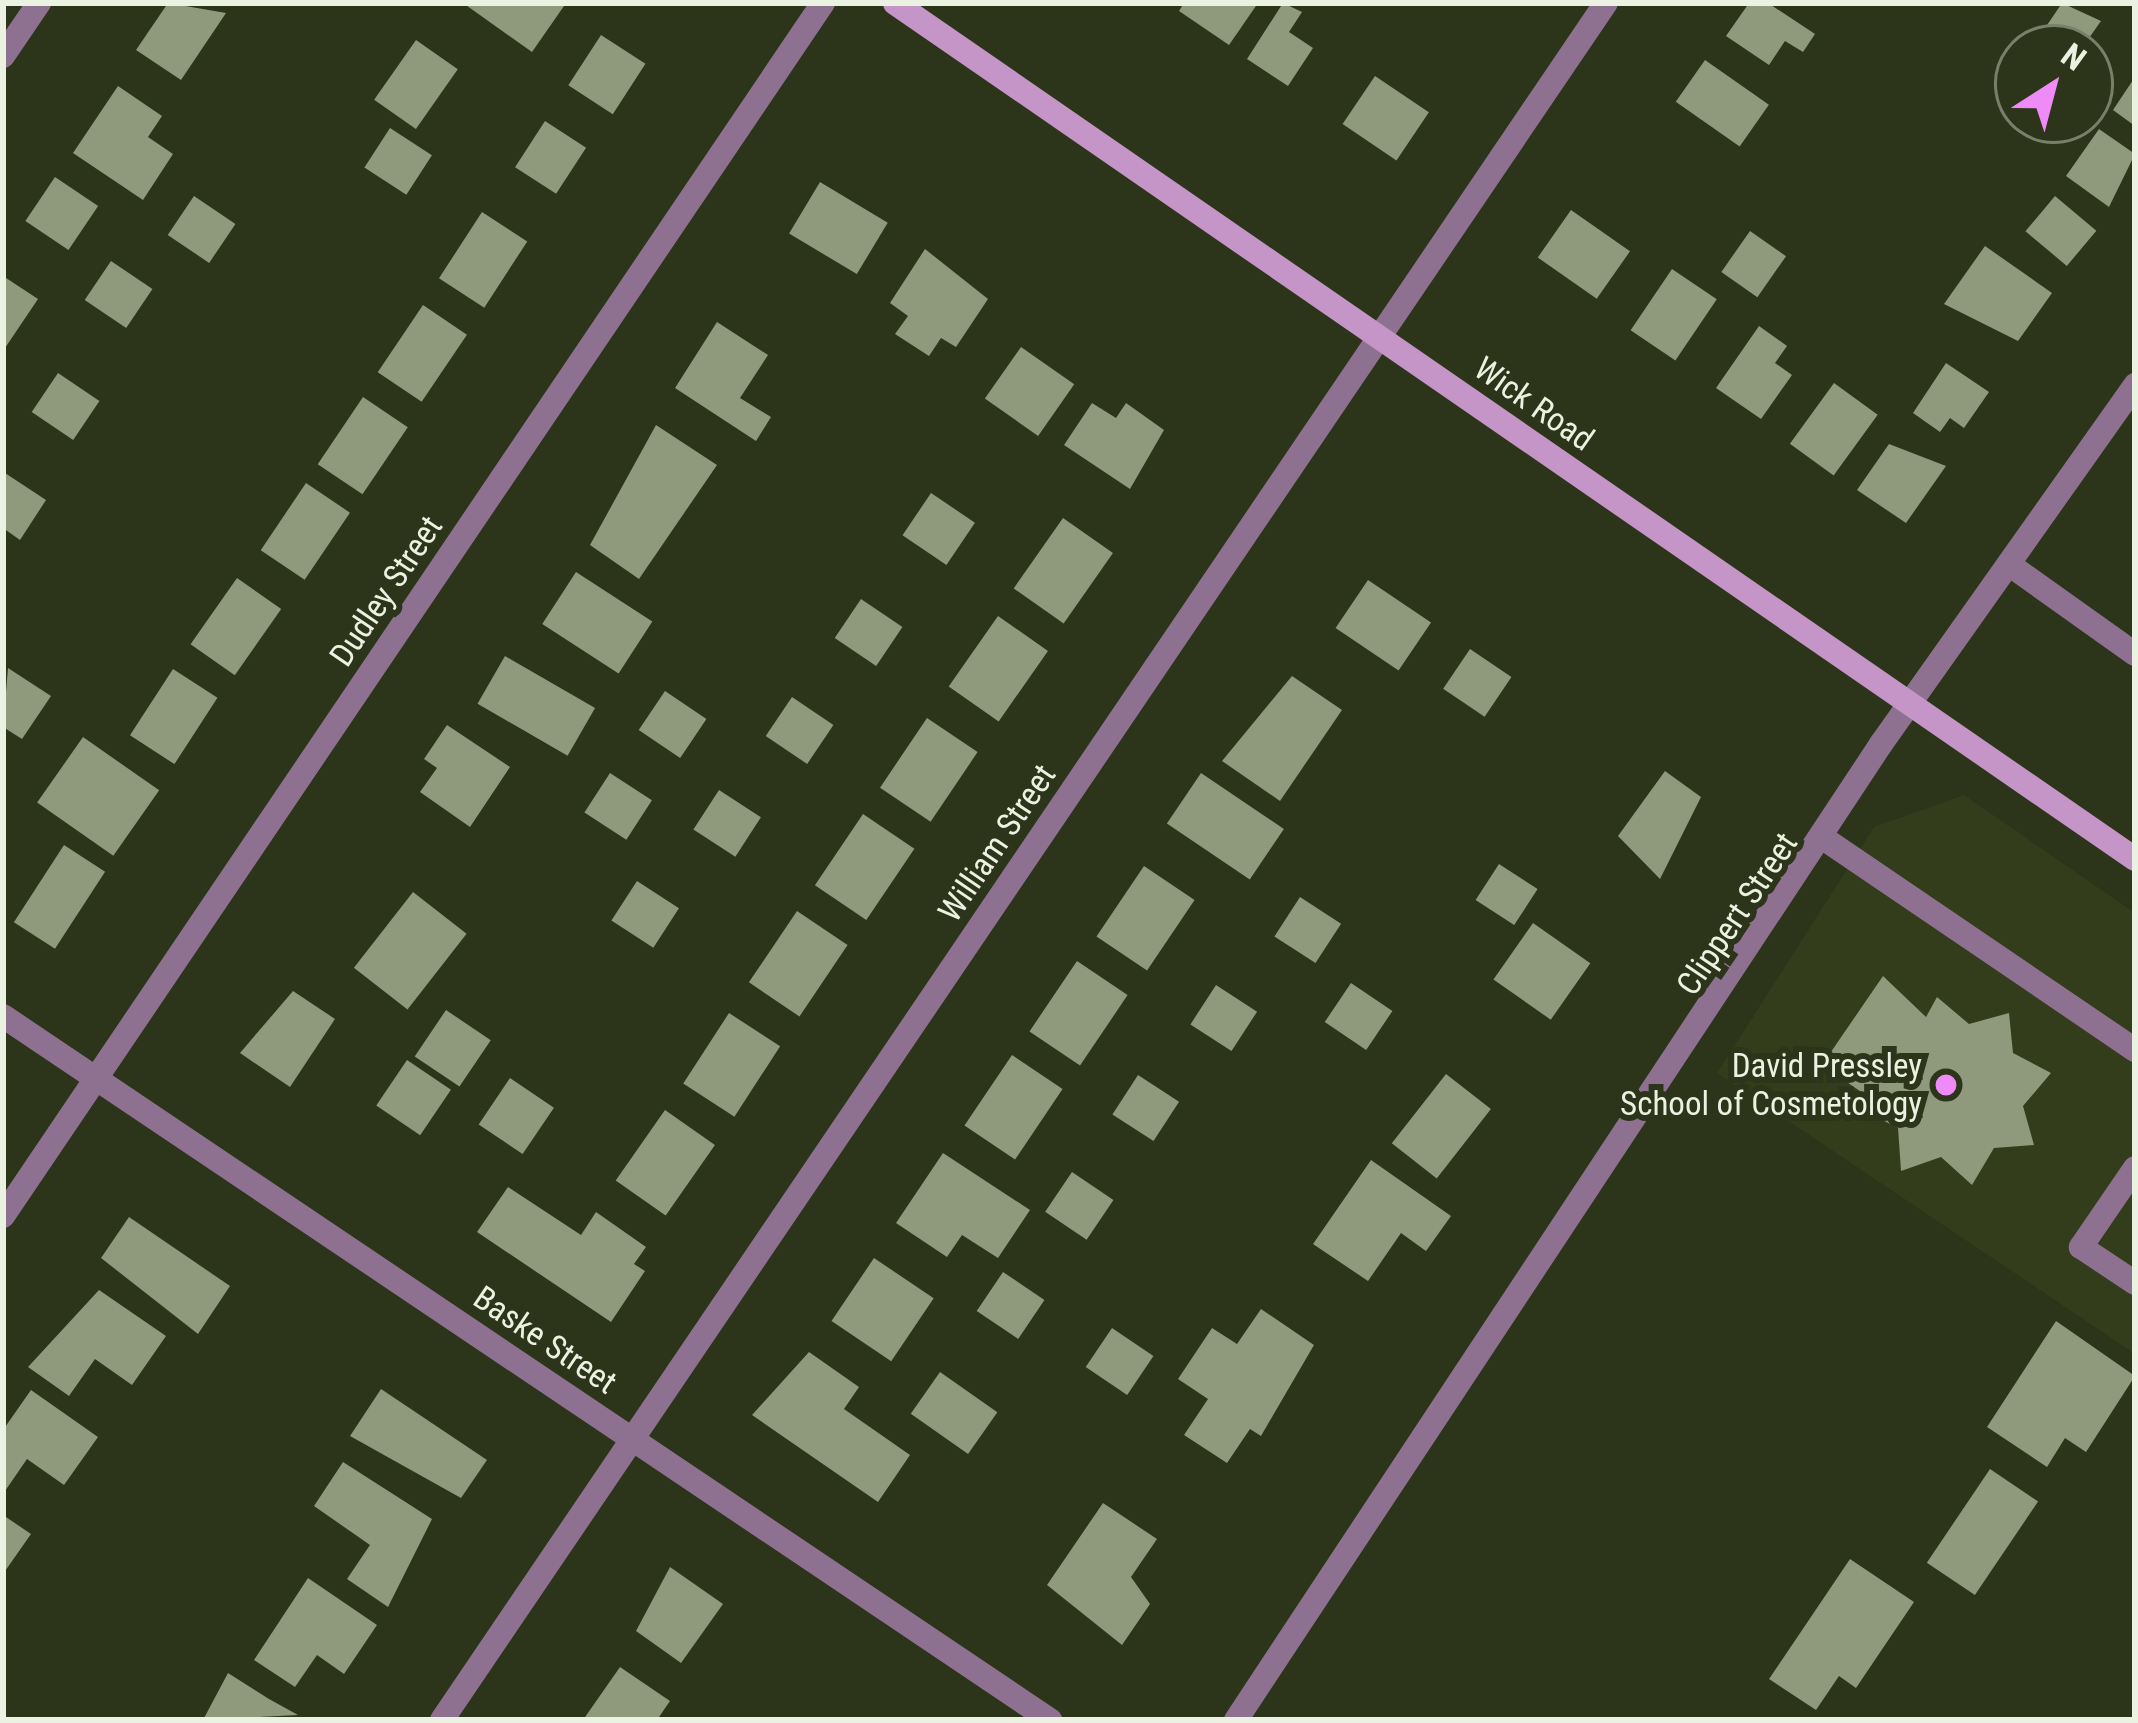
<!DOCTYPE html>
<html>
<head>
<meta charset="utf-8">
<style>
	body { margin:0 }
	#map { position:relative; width:2138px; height:1723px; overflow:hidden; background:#2c341a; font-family:"Roboto Condensed",sans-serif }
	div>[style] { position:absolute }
	.built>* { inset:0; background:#333c1b }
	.building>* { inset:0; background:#8f997b; transform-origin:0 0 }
	.lane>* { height:24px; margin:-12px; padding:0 12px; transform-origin:12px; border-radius:12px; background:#8e7190 }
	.street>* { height:24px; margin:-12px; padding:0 12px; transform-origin:12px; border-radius:12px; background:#8e7190 }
	.secondary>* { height:24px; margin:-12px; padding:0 12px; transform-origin:12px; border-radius:12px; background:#c495c6 }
	.dots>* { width:33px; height:33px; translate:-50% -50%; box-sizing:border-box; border:6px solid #2c341a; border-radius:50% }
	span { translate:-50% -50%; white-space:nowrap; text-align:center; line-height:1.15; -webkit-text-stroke:12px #2c341a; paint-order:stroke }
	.street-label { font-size:33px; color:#ecf2e2 }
	.poi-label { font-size:33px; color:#ecf2e2 }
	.right { translate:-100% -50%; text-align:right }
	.frame { position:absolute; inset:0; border:6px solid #ecf2e2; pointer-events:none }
	.north { position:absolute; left:1994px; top:24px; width:120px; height:120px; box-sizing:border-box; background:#2c341a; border:3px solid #79806a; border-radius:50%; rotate:36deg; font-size:33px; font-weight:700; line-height:48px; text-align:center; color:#ecf2e2 }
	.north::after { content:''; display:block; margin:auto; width:42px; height:54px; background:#ef8bf6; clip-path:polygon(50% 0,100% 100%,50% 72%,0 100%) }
</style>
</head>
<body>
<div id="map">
	<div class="built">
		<div style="clip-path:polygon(1964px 795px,2135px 913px,2135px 1354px,1717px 1073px,1874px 827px)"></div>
	</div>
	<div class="building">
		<div style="clip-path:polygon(168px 3px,226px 13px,181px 80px,136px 50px)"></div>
		<div style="clip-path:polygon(463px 3px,559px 3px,564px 6px,532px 52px)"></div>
		<div style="clip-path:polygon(1184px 3px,1258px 3px,1229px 45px,1179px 11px)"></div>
		<div style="clip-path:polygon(1283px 3px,1302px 12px,1289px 32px,1313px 48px,1288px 86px,1247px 59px)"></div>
		<div style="clip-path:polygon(1749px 3px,1768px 3px,1815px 34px,1803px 52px,1785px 41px,1769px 65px,1726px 36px)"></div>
		<div style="clip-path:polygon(2062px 3px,2101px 21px,2082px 48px,2041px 34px)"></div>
		<div style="left:601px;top:35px;width:53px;height:60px;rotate:33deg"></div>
		<div style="left:416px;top:40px;width:51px;height:73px;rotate:35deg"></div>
		<div style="left:1705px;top:60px;width:78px;height:51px;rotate:35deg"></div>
		<div style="left:1375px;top:76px;width:65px;height:58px;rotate:34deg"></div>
		<div style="clip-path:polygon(2135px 77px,2135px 126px,2113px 110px)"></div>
		<div style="clip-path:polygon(118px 86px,162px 116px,148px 137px,173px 154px,143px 200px,73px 153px)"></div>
		<div style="left:545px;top:121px;width:49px;height:55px;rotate:33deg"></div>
		<div style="left:390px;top:128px;width:50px;height:47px;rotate:33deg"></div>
		<div style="clip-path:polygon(2099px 129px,2135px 154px,2109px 207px,2066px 176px)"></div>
		<div style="left:55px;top:177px;width:52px;height:53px;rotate:34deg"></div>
		<div style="left:820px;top:182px;width:79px;height:60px;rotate:31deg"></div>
		<div style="left:194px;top:196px;width:50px;height:47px;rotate:34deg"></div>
		<div style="left:2055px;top:196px;width:54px;height:46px;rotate:40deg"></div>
		<div style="left:1571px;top:210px;width:72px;height:58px;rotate:35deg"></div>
		<div style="left:482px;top:212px;width:54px;height:79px;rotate:33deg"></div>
		<div style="left:1750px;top:231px;width:44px;height:50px;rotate:35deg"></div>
		<div style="clip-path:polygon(1985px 246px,2052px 293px,2018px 341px,1944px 304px)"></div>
		<div style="clip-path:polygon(925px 249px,988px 299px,956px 347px,941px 338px,929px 356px,895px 334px,908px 316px,890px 303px)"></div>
		<div style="left:111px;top:261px;width:50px;height:47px;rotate:34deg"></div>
		<div style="left:1672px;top:269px;width:54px;height:74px;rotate:34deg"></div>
		<div style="clip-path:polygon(3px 276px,38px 299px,3px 351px)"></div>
		<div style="left:423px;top:305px;width:53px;height:81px;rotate:34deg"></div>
		<div style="clip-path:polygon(717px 322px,768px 355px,740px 398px,771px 417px,756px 441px,675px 388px)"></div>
		<div style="clip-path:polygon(1759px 326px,1787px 346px,1775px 363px,1792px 375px,1761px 419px,1716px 388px)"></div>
		<div style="left:1021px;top:347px;width:65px;height:63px;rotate:35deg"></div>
		<div style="clip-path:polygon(1946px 363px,1989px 392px,1964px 428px,1950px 418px,1940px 432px,1913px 413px)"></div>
		<div style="left:58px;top:373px;width:50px;height:47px;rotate:34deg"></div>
		<div style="left:1834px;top:383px;width:54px;height:75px;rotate:36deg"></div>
		<div style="left:363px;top:397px;width:54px;height:81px;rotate:34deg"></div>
		<div style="clip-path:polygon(1092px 403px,1116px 418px,1126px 403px,1164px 430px,1130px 489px,1064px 445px)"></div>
		<div style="clip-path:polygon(656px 425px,717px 465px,639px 579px,590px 545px)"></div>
		<div style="clip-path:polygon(1889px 444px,1946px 466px,1906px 523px,1857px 490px)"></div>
		<div style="clip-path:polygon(5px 473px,46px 500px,20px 540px,3px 528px)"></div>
		<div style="left:306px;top:483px;width:53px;height:81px;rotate:34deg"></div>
		<div style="left:931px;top:493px;width:53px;height:51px;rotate:34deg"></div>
		<div style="left:1063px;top:518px;width:61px;height:86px;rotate:35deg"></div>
		<div style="left:576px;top:572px;width:91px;height:62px;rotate:33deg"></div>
		<div style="left:237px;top:578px;width:54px;height:81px;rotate:35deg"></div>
		<div style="left:1368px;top:580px;width:76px;height:58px;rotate:34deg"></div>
		<div style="left:861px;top:599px;width:50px;height:47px;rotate:34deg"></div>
		<div style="left:998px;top:616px;width:61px;height:86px;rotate:35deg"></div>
		<div style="left:1470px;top:649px;width:50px;height:48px;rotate:34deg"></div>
		<div style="left:505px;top:656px;width:104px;height:55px;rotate:30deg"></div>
		<div style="clip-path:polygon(8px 668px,51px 696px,22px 739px,3px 727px)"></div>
		<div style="left:173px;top:669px;width:53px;height:79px;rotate:33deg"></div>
		<div style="clip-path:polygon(1292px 676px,1342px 710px,1280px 801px,1222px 761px)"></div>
		<div style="left:665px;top:691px;width:50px;height:47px;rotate:34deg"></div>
		<div style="left:792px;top:697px;width:50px;height:47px;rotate:34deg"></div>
		<div style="left:927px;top:718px;width:61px;height:84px;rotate:34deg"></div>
		<div style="clip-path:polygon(447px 725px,510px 767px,470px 827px,420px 792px,437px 768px,424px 759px)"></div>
		<div style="left:83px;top:737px;width:93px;height:80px;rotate:35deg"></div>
		<div style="clip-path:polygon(1665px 771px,1701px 797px,1660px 879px,1618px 836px)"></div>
		<div style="left:610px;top:773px;width:50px;height:47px;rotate:33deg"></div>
		<div style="left:1201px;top:773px;width:100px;height:61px;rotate:34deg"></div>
		<div style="left:719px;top:790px;width:50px;height:47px;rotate:33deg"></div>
		<div style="left:863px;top:814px;width:62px;height:86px;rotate:34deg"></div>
		<div style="left:64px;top:845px;width:49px;height:92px;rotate:33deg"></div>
		<div style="left:1499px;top:864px;width:46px;height:43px;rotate:33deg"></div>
		<div style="left:1144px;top:866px;width:61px;height:85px;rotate:34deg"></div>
		<div style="left:637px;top:881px;width:50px;height:47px;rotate:33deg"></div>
		<div style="left:413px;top:892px;width:68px;height:96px;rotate:38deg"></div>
		<div style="left:1300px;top:897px;width:49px;height:47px;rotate:33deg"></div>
		<div style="left:797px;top:911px;width:61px;height:86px;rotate:34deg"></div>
		<div style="left:1533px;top:923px;width:70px;height:69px;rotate:35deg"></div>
		<div style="left:1077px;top:961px;width:61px;height:85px;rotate:34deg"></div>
		<div style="clip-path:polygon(1883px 976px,1926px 1017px,1937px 997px,1969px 1024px,2009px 1013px,2013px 1053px,2051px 1073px,2023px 1106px,2034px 1145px,1994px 1148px,1972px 1185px,1941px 1157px,1901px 1171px,1898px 1128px,1861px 1109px,1870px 1098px,1822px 1065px)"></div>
		<div style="left:1351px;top:983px;width:50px;height:47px;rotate:34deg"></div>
		<div style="left:1216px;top:985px;width:49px;height:47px;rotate:33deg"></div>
		<div style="clip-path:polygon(293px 991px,335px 1019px,290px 1087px,240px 1053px)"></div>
		<div style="left:446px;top:1010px;width:54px;height:56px;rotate:34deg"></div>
		<div style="left:729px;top:1013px;width:61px;height:84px;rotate:33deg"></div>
		<div style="left:1012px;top:1055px;width:61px;height:85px;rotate:34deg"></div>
		<div style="left:407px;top:1060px;width:53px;height:55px;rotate:34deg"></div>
		<div style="left:1446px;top:1074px;width:57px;height:88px;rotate:38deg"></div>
		<div style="left:1138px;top:1075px;width:49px;height:47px;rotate:33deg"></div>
		<div style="left:510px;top:1078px;width:53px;height:56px;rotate:34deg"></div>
		<div style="left:665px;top:1110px;width:61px;height:86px;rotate:35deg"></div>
		<div style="clip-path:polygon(943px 1153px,1030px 1210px,998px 1258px,962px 1235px,947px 1257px,896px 1223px)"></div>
		<div style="clip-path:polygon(1371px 1160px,1451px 1216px,1426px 1251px,1401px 1233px,1368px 1281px,1313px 1244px)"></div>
		<div style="left:1072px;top:1172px;width:50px;height:48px;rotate:34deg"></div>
		<div style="clip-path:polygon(508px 1187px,581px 1235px,596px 1212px,646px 1247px,634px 1264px,645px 1271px,611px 1322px,477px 1232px)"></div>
		<div style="clip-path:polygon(129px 1217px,230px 1286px,198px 1334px,101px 1258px)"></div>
		<div style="left:874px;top:1258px;width:72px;height:76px;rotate:34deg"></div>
		<div style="left:1003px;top:1272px;width:50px;height:47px;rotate:34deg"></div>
		<div style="clip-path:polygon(99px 1290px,166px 1336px,132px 1385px,95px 1359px,69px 1396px,28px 1367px)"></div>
		<div style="clip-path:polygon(1261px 1309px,1314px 1345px,1261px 1436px,1250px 1429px,1227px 1463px,1184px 1435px,1208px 1399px,1178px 1379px,1212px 1328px,1237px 1344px)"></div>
		<div style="clip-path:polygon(2056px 1321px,2135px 1376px,2086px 1452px,2065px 1438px,2047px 1467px,1987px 1427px)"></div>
		<div style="left:1112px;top:1328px;width:50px;height:47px;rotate:34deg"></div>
		<div style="clip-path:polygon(809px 1352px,859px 1387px,844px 1409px,910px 1455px,878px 1502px,752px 1415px)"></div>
		<div style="left:940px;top:1372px;width:70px;height:51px;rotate:35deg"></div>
		<div style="clip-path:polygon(381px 1389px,487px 1460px,461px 1498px,350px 1436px)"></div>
		<div style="clip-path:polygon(31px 1390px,98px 1437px,64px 1485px,27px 1459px,3px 1494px,3px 1430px)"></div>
		<div style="clip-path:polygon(343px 1462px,432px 1519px,388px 1607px,347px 1579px,370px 1545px,314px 1506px)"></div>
		<div style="left:1990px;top:1469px;width:58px;height:113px;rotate:34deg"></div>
		<div style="clip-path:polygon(1103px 1503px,1157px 1539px,1131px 1577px,1150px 1604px,1122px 1645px,1047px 1585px)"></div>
		<div style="clip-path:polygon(3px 1515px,31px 1534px,3px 1574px)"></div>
		<div style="clip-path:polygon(1850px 1559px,1914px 1602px,1856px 1688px,1839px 1676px,1816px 1710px,1769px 1679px)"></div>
		<div style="clip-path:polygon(670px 1567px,723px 1604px,681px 1663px,636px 1631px)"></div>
		<div style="clip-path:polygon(308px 1578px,377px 1625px,344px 1674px,317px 1655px,295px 1687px,254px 1660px)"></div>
		<div style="clip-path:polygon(620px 1667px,670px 1701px,657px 1720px,583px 1720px)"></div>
		<div style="clip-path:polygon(228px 1673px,269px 1699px,298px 1715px,203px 1720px)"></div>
	</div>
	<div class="lane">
		<div style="left:2010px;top:565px;width:153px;rotate:35.5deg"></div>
		<div style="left:1826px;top:840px;width:374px;rotate:34.2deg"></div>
		<div style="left:2135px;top:1168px;width:96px;rotate:124.4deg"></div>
		<div style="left:2081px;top:1247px;width:65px;rotate:33.7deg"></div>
	</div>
	<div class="street">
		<div style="left:3px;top:56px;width:64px;rotate:-55.8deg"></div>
		<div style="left:3px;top:1016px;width:1262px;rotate:33.92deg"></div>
		<div style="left:3px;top:1216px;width:1464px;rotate:-55.94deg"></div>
		<div style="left:442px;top:1720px;width:2074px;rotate:-55.87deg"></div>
		<div style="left:1236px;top:1720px;width:1170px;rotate:-56.54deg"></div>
		<div style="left:1881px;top:744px;width:440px;rotate:-54.7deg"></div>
	</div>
	<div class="secondary">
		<div style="left:895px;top:3px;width:1507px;rotate:34.62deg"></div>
	</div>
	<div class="dots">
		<div style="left:1946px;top:1085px;background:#ef8bf6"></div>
	</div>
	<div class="street-label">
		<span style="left:1534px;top:404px;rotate:35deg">Wick Road</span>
		<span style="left:386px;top:591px;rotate:-56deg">Dudley Street</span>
		<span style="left:997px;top:843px;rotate:-56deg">William Street</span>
		<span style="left:1737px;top:914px;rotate:-56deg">Clippert Street</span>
		<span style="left:545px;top:1340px;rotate:34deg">Baske Street</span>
	</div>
	<div class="poi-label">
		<span class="right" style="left:1922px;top:1085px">David Pressley<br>School of Cosmetology</span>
	</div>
	<div class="frame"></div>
	<div class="north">N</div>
</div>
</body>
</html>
